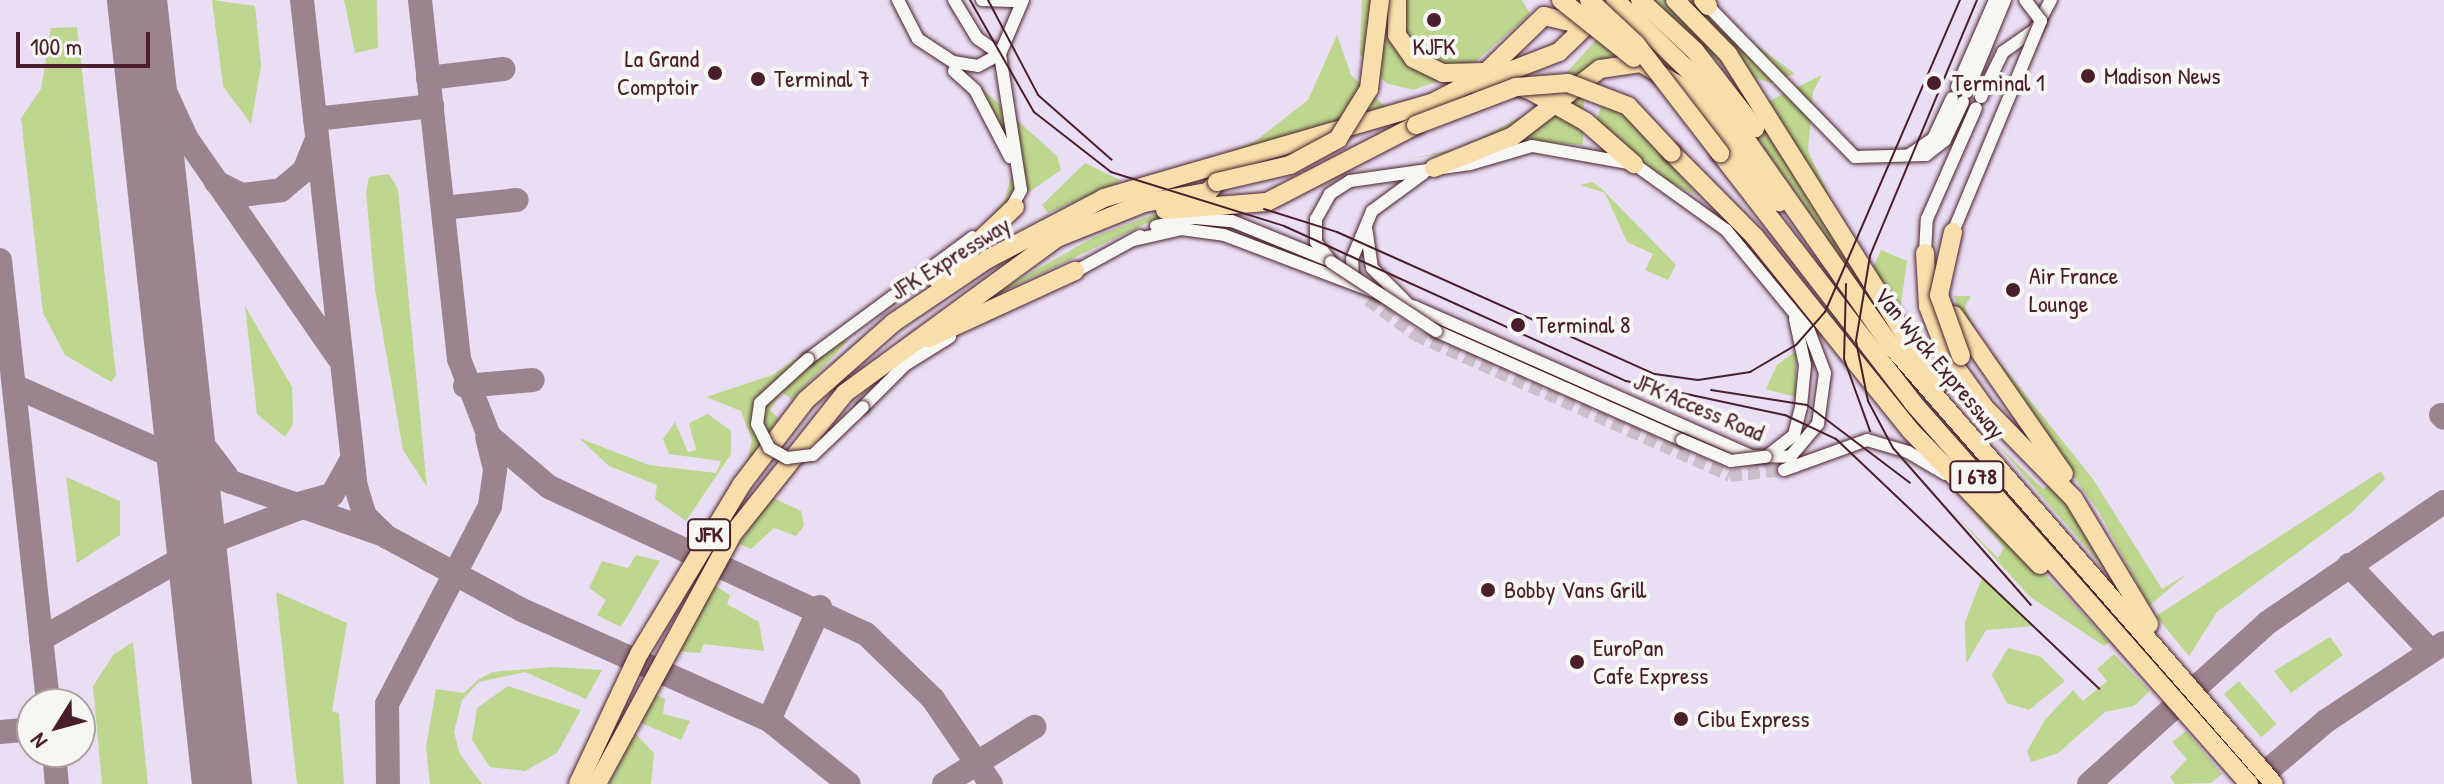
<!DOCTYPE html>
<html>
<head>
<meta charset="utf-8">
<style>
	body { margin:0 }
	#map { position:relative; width:2444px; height:784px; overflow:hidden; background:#efe8f3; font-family:"Patrick Hand",sans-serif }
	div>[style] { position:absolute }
	.built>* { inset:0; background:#eadef4 }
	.green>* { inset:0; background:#bdd78e; transform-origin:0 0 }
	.taxiway>* { height:24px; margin:-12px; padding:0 12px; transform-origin:12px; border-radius:12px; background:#9c848f }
	.runway>* { height:60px; margin:-30px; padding:0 30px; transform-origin:30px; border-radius:30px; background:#9c848f }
	.minor-tunnel>* { height:12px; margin-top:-6px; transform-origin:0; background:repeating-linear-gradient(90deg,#cec0cb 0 12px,transparent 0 18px) }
	.roads { filter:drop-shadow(0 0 2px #4a1f2b) drop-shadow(0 0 2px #4a1f2b) }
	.minor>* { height:12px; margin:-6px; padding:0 6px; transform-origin:6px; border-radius:6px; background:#f6f6f2 }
	.highway>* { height:18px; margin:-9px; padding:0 9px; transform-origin:9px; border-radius:9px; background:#f8deab }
	.tram>* { height:2px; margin:-1px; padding:0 1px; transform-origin:1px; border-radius:1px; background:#4a1f2b }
	.bridges { filter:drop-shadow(0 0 2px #4a1f2b) drop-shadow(0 0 2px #4a1f2b) }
	.minor-bridge>* { height:12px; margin:-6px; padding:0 6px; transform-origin:6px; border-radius:6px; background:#f6f6f2 }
	.highway-bridge>* { height:18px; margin:-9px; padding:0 9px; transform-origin:9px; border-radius:9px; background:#f8deab }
	.dots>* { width:22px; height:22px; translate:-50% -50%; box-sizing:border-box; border:4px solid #f6f6f2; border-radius:50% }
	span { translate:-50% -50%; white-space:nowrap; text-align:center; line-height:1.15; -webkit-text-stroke:8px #f6f6f2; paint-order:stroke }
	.shield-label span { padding:2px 6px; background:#f6f6f2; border:2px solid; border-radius:6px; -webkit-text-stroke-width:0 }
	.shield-label { font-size:22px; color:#4a1f2b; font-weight:700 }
	.poi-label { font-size:24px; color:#4a1f2b }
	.right { translate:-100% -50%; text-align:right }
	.left { translate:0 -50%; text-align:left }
	.street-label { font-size:24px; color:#4a1f2b }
	.north { position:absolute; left:16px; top:688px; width:80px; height:80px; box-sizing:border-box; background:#f6f6f2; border:2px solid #b1a0a2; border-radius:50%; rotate:233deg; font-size:22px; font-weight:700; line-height:32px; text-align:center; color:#4a1f2b }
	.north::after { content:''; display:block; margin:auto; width:28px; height:36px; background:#4a1f2b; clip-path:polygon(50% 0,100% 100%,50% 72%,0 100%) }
	.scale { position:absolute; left:16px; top:32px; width:134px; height:36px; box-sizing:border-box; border:4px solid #4a1f2b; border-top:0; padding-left:10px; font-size:24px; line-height:28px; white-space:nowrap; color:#4a1f2b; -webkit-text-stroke:6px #f6f6f2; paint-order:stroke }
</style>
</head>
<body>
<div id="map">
	<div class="built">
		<div style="clip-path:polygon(evenodd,0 0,2444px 0,2444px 784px,0 784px,0 0,32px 704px,80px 704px,80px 752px,32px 752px,32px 704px)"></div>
	</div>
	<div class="green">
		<div style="clip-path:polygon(212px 0,255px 6px,261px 66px,251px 124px,223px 86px)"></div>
		<div style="clip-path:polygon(344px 0,377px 0,378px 48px,355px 53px)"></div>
		<div style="clip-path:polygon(1362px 0,1522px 0,1530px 14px,1465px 71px,1413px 90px,1386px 83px,1360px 54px)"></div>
		<div style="clip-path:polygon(1632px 0,1696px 0,1795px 74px,1771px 83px,1725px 68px,1679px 24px,1659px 44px,1697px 84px,1652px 56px,1610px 57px,1500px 135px,1462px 150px,1403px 160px,1462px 148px,1532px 111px)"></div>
		<div style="clip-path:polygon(77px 27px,116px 375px,111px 382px,65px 355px,43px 313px,21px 118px,41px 89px,51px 28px)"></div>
		<div style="clip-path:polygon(1337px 35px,1351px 75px,1387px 108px,1197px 164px,1254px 142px,1308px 100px)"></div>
		<div style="clip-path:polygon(1822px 75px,1813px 92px,1808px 151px,1896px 336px,1727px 96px,1732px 90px,1769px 101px)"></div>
		<div style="clip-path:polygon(970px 78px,1057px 156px,1061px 170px,986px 222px,1005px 200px,1013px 167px)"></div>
		<div style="clip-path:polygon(1584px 90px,1583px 145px,1522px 140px)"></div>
		<div style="clip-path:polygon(1603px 104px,1618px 104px,1698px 196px,1601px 149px,1594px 123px)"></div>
		<div style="clip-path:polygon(1085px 163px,1122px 181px,1048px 213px,1042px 205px)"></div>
		<div style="clip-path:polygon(389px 174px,398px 189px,427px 487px,403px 450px,375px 289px,366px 193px,369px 177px)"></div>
		<div style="clip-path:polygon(1592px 182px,1602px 189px,1676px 265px,1668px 280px,1645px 270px,1653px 254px,1627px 242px,1605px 193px,1580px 185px)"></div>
		<div style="clip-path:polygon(1187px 202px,1241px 214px,1199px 211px,1156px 219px,972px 306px,1096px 236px)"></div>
		<div style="clip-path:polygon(1881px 250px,1907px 261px,1900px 312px,1872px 270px)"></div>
		<div style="clip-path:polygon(1954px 296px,1971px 296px,1965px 307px,1977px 334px,2093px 479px,2162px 589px,2187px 574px,2149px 606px,2099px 512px,1963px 321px)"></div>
		<div style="clip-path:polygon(245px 306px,292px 387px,293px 424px,285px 437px,257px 414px)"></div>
		<div style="clip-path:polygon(850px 323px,842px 340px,848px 341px,792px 400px,782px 392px,770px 410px,779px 419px,747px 462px,752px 440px,741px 411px,706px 397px,772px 375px)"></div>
		<div style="clip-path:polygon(1796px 351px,1796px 397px,1766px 389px,1777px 365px)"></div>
		<div style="clip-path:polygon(708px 414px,731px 431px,731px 454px,686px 521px,655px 499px,657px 485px,609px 466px,579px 438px,649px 465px,716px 473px,721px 461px,669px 454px,663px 439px,675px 422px,688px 452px,696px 450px,689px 423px)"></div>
		<div style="clip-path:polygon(1995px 442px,2043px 489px,2050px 484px,2063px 498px,2108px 573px)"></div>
		<div style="clip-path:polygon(2381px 471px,2385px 479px,2351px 513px,2217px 612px,2189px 656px,2156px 616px)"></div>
		<div style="clip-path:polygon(66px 477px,120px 501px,120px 535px,77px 563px)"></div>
		<div style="clip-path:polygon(1955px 490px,2023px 551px,2109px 642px,2104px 646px,2030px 597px,1950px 509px,1998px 558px,2004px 548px)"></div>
		<div style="clip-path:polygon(771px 497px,801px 511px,804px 526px,796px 536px,774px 528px,751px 549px,739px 544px)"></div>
		<div style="clip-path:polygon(636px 555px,660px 561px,621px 627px,597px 615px,606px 600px,589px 588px,602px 561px,628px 568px)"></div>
		<div style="clip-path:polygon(1982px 578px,2034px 626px,1986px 630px,1966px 664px,1965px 622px)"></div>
		<div style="clip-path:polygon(714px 585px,730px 595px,727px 604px,759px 622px,764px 651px,704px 644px,700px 653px,674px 651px)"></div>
		<div style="clip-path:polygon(276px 592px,347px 623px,332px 711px,339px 713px,344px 784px,297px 784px)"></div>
		<div style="clip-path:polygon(2330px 637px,2343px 655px,2291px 693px,2274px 671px)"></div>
		<div style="clip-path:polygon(133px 642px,148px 784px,102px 784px,93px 686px,114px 654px)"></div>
		<div style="clip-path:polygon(2008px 648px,2041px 657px,2065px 681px,2029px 710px,2007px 703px,1992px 675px)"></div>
		<div style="clip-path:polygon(2114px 654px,2150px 691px,2134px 706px,2105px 712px,2058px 753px,2031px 762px,2027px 751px,2045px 720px,2073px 690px,2083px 701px,2107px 681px,2097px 669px)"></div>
		<div style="clip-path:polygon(553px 667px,602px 670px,586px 699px,525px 672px,479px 682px,462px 700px,454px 732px,460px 754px,482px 784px,430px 784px,426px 747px,436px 689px,464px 693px,479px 679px,493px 672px)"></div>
		<div style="left:2239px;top:681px;width:57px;height:20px;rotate:49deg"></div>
		<div style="clip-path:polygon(508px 686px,581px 710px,557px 753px,525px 771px,490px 767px,472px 740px,477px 708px)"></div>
		<div style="clip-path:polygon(653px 693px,665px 699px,663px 714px,690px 721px,681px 740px,639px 722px)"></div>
		<div style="clip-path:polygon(2186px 731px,2222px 774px,2211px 783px,2175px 784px,2170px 777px,2187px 759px,2172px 742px)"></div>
		<div style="clip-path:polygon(635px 733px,654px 753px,651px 784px,609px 784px)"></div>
	</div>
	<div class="taxiway">
		<div style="left:139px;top:0;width:74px;rotate:76.7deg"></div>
		<div style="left:156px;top:72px;width:74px;rotate:65.2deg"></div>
		<div style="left:187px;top:139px;width:265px;rotate:55.3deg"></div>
		<div style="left:302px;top:0;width:490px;rotate:83.7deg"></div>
		<div style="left:356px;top:487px;width:30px;rotate:73deg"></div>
		<div style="left:365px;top:516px;width:30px;rotate:44deg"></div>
		<div style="left:387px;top:537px;width:153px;rotate:28.4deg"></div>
		<div style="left:522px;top:610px;width:270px;rotate:24deg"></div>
		<div style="left:769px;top:720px;width:102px;rotate:38.7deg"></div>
		<div style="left:420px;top:0;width:361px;rotate:83.8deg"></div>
		<div style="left:459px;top:359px;width:83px;rotate:68.7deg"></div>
		<div style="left:489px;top:436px;width:79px;rotate:40.4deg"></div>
		<div style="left:549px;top:487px;width:349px;rotate:24.9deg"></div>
		<div style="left:866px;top:634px;width:93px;rotate:44.1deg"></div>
		<div style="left:933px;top:699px;width:103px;rotate:55.7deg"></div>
		<div style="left:428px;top:78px;width:76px;rotate:-6.8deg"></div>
		<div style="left:315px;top:119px;width:118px;rotate:-6.3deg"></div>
		<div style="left:216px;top:182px;width:29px;rotate:27deg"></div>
		<div style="left:242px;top:195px;width:39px;rotate:-7deg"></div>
		<div style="left:281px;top:190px;width:30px;rotate:-40deg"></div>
		<div style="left:304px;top:171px;width:31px;rotate:-68deg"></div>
		<div style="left:443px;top:208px;width:74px;rotate:-6.2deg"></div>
		<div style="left:0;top:260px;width:447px;rotate:83.8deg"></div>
		<div style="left:173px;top:318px;width:108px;rotate:82deg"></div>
		<div style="left:188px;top:425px;width:63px;rotate:52.8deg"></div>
		<div style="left:14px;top:386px;width:237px;rotate:23.9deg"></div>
		<div style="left:231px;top:482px;width:159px;rotate:19.1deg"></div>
		<div style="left:465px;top:386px;width:68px;rotate:-5deg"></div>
		<div style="left:2441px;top:415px;width:4px;rotate:45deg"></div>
		<div style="left:298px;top:504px;width:35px;rotate:-15deg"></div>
		<div style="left:332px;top:495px;width:39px;rotate:-61deg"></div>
		<div style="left:178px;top:560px;width:32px;rotate:-64deg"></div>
		<div style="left:192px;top:531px;width:79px;rotate:-95.8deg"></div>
		<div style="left:2349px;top:565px;width:119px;rotate:46.4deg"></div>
		<div style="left:41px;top:639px;width:198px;rotate:-29.7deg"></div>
		<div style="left:213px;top:541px;width:98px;rotate:-20.8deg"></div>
		<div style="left:769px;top:720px;width:124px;rotate:-65.7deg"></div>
		<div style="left:0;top:732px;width:32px;rotate:-5deg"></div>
		<div style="left:54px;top:752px;width:32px;rotate:85deg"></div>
		<div style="left:388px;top:784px;width:80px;rotate:-90.7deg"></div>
		<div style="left:387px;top:704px;width:223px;rotate:-62.5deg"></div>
		<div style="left:490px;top:506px;width:37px;rotate:-82deg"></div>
		<div style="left:495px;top:469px;width:32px;rotate:-104deg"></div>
		<div style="left:944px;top:784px;width:107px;rotate:-32.3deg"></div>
		<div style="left:2089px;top:784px;width:240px;rotate:-42.1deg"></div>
		<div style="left:2267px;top:623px;width:214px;rotate:-34.4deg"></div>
		<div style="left:2252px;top:784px;width:97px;rotate:-40.4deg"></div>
		<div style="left:2326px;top:721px;width:141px;rotate:-33.5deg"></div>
	</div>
	<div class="runway">
		<div style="left:137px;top:0;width:789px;rotate:83.81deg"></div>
	</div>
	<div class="minor-tunnel">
		<div style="left:1368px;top:300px;width:59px;rotate:36.7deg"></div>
		<div style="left:1415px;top:335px;width:345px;rotate:24.1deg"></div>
		<div style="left:1730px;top:476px;width:54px;rotate:-6.3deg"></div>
	</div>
	<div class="roads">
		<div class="minor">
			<div style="left:898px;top:0;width:44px;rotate:62.9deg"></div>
			<div style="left:918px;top:39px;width:42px;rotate:33.3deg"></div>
			<div style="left:953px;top:62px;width:25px;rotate:9deg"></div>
			<div style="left:978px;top:66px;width:25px;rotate:-29deg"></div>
			<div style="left:954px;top:0;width:44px;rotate:58.8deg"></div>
			<div style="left:977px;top:38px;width:28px;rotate:35deg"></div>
			<div style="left:982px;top:0;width:30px;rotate:2deg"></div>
			<div style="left:1708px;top:6px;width:211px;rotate:45.8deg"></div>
			<div style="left:1855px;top:157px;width:71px;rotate:-1.6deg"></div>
			<div style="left:1926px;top:155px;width:24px;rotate:-38deg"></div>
			<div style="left:1945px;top:140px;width:42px;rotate:-64.7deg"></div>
			<div style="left:2036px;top:28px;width:32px;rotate:-62deg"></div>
			<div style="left:954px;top:71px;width:28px;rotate:42deg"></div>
			<div style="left:975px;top:90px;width:76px;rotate:62.4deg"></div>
			<div style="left:1957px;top:87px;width:95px;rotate:-66.4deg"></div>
			<div style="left:1967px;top:92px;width:100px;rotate:-67.6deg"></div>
			<div style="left:1981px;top:97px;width:50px;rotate:-63.9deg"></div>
			<div style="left:2003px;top:52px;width:39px;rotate:-35deg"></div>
			<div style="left:1909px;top:155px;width:29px;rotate:-34deg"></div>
			<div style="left:1933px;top:139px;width:45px;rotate:-65.1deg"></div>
			<div style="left:1010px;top:210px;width:23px;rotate:-61deg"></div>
			<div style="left:1021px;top:190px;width:138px;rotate:-98.8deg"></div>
			<div style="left:1000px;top:54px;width:59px;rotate:-66.9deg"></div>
			<div style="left:1156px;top:226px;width:40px;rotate:-12deg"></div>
			<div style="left:1195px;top:218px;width:37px;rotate:5deg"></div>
			<div style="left:1232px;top:221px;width:100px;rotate:22.2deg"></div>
			<div style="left:1366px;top:227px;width:41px;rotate:81.7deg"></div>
			<div style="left:1372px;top:268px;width:48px;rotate:45deg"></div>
			<div style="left:1134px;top:240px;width:48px;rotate:-13.2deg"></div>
			<div style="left:1181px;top:229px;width:43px;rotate:7.9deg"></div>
			<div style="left:1224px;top:235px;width:204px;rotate:20.7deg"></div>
			<div style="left:1415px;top:307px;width:368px;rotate:23.9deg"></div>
			<div style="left:1751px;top:456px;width:39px;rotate:1deg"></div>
			<div style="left:1790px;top:457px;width:43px;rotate:-49.7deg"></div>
			<div style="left:1818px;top:424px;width:51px;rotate:-82.2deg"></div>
			<div style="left:1825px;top:373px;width:45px;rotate:-110.9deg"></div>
			<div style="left:1809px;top:331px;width:131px;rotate:-129.4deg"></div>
			<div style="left:1726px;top:230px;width:113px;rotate:-144.3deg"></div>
			<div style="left:1634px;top:164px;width:104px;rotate:-170deg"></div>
			<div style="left:1532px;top:146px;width:65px;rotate:163.8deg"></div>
			<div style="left:1470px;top:164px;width:121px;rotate:171.9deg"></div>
			<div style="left:1350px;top:181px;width:24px;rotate:147deg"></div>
			<div style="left:1330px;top:194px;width:29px;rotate:119deg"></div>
			<div style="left:1316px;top:219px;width:23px;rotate:90deg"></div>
			<div style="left:1316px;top:242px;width:25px;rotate:53deg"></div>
			<div style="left:1925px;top:253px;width:34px;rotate:-87deg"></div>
			<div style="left:1927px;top:219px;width:121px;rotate:-66.2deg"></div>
			<div style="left:1069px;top:275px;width:81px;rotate:-28.8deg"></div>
			<div style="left:1353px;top:282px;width:23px;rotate:-92deg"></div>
			<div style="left:1352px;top:259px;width:52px;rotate:-67.4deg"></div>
			<div style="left:1372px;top:211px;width:64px;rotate:-36.2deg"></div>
			<div style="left:1436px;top:331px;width:269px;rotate:23.9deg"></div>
			<div style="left:808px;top:359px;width:205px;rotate:-36.5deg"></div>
			<div style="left:863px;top:407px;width:59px;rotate:-45deg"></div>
			<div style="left:905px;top:365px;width:53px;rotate:-31.9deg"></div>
			<div style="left:1766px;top:457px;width:36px;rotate:-38deg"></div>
			<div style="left:1794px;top:435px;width:29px;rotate:-76deg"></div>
			<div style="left:1801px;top:407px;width:42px;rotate:-84.6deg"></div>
			<div style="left:1805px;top:365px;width:47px;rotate:-102.3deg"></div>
			<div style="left:1784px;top:470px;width:88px;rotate:-19.9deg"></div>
			<div style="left:1867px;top:440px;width:43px;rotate:16.3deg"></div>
			<div style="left:1908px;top:452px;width:43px;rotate:30.7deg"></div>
		</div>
		<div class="highway">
			<div style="left:1397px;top:0;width:35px;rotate:90deg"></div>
			<div style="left:1397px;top:35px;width:29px;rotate:55deg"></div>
			<div style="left:1414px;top:59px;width:32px;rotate:26deg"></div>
			<div style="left:1443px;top:73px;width:41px;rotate:-1.4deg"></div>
			<div style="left:1615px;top:0;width:140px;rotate:43.8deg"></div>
			<div style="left:1716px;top:97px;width:301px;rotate:54.9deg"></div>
			<div style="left:1889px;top:343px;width:585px;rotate:48.88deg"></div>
			<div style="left:1640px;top:0;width:75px;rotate:42.8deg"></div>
			<div style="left:1695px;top:51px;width:98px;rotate:52.1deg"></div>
			<div style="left:1675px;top:0;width:76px;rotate:45.5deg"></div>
			<div style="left:1728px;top:54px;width:392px;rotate:57.8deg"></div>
			<div style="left:1703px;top:0;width:8px;rotate:50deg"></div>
			<div style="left:1489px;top:79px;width:75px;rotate:-21.1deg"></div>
			<div style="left:1559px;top:52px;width:46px;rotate:-44.1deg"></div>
			<div style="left:1473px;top:84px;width:29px;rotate:-6deg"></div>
			<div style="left:1502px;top:81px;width:31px;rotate:19deg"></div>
			<div style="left:1531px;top:91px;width:63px;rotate:29.4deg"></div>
			<div style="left:1586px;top:122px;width:64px;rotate:41.2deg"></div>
			<div style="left:1672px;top:153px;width:118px;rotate:45.3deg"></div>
			<div style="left:1755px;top:237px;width:249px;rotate:51.2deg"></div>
			<div style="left:1911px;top:431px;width:186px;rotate:46.1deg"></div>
			<div style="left:1720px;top:153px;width:316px;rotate:52.3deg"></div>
			<div style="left:1913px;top:403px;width:508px;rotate:48.59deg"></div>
			<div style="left:1434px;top:168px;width:85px;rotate:-22.1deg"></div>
			<div style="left:1513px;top:136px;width:110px;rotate:-37.6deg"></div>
			<div style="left:1600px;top:69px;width:41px;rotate:-8.3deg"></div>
			<div style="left:1641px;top:63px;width:66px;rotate:30.8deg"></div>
			<div style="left:1698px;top:97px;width:133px;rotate:52.4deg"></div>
			<div style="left:1165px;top:210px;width:102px;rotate:-4.5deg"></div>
			<div style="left:1267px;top:202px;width:168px;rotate:-27.3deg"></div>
			<div style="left:1925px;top:253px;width:53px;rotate:86.8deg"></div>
			<div style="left:1928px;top:306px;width:53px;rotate:68.8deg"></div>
			<div style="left:1947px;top:355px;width:65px;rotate:54.4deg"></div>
			<div style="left:1985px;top:408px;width:127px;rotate:45.6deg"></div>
			<div style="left:2074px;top:499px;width:146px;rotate:59deg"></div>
			<div style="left:938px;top:280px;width:106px;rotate:-43.5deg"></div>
			<div style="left:1954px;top:315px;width:193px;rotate:55.3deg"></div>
			<div style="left:929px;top:338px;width:161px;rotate:-24.7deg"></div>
			<div style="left:578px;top:784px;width:144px;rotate:-64.9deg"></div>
			<div style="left:639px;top:654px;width:199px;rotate:-58.8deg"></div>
			<div style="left:742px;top:484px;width:106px;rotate:-52.7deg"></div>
			<div style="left:806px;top:400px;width:116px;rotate:-41.5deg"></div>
			<div style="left:893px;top:323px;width:115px;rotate:-34deg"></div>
			<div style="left:988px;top:259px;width:131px;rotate:-27.7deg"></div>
			<div style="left:1104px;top:198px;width:341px;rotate:-16.2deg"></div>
			<div style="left:1432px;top:103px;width:54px;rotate:-27.5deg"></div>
			<div style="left:1480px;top:78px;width:89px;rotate:-44.1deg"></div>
			<div style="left:1544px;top:16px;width:44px;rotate:13.1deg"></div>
			<div style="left:597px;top:784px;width:283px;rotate:-61.5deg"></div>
			<div style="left:732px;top:535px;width:181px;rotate:-51.5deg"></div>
			<div style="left:845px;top:393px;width:263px;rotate:-36.2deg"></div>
			<div style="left:1057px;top:238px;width:94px;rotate:-21.9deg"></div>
			<div style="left:1144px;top:203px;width:65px;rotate:-9.8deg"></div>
			<div style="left:1208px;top:192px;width:13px;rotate:-48deg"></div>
		</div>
	</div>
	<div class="tram">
		<div style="left:970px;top:0;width:129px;rotate:60.3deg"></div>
		<div style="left:1034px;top:112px;width:98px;rotate:37.9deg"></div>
		<div style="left:1111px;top:172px;width:181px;rotate:17.3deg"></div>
		<div style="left:1284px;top:226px;width:375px;rotate:24.4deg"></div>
		<div style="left:1626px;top:381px;width:163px;rotate:12.1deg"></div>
		<div style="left:1785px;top:415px;width:56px;rotate:25.2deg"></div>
		<div style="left:1836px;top:439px;width:363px;rotate:43.5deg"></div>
		<div style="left:988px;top:0;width:107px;rotate:62.2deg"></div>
		<div style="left:1038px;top:95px;width:98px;rotate:41.3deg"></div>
		<div style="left:1977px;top:0;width:277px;rotate:112.7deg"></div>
		<div style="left:1870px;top:256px;width:86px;rotate:99.4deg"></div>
		<div style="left:1856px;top:341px;width:61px;rotate:78.7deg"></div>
		<div style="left:1868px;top:401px;width:53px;rotate:62deg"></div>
		<div style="left:1893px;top:448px;width:209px;rotate:48.7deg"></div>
		<div style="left:1264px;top:209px;width:77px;rotate:17.5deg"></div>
		<div style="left:1337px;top:232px;width:348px;rotate:24.1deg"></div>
		<div style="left:1655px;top:374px;width:43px;rotate:7.9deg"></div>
		<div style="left:1698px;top:380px;width:53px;rotate:-8.7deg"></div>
		<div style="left:1750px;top:372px;width:53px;rotate:-30.4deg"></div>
		<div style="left:1796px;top:345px;width:44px;rotate:-48.7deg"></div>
		<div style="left:1825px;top:312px;width:340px;rotate:-66.6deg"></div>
		<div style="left:1846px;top:284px;width:75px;rotate:91.5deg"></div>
		<div style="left:1844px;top:359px;width:77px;rotate:70.1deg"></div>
		<div style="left:1711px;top:390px;width:97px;rotate:8.9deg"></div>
		<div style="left:1807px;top:405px;width:129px;rotate:37.1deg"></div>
	</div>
	<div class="bridges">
		<div class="minor-bridge">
			<div style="left:1953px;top:232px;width:229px;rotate:-67.4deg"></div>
			<div style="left:2041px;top:21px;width:26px;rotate:-127deg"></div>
			<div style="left:1331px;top:262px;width:126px;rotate:33.3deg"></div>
			<div style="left:808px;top:359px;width:65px;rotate:137.5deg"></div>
			<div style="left:760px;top:403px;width:21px;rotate:98deg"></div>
			<div style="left:757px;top:424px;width:27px;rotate:63deg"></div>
			<div style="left:769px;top:448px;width:21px;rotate:29deg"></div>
			<div style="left:787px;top:458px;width:26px;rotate:-7deg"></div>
			<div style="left:813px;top:455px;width:69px;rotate:-43.8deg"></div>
			<div style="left:1682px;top:440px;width:53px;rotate:23.2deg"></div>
			<div style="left:1731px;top:461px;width:35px;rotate:-7deg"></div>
		</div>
		<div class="highway-bridge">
			<div style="left:1561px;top:0;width:93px;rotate:38.5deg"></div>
			<div style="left:1589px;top:0;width:64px;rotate:43.1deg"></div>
			<div style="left:1636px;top:44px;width:138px;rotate:52.4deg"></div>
			<div style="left:1416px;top:125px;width:107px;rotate:-20.8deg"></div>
			<div style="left:1516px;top:87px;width:52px;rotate:-4.4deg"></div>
			<div style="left:1568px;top:83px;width:64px;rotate:21deg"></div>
			<div style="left:1628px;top:106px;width:64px;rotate:46.9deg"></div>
			<div style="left:1217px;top:182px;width:75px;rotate:-13.1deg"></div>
			<div style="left:1290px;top:165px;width:55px;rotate:-28.4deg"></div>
			<div style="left:1338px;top:139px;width:59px;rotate:-58.2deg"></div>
			<div style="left:1369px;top:89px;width:90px;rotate:-83deg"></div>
			<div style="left:1953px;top:232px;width:65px;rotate:102.5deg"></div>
			<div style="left:1939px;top:295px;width:65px;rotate:70.2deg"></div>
		</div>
	</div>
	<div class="dots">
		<div style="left:1434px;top:20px;background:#4a1f2b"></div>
		<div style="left:715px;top:73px;background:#4a1f2b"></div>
		<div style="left:2088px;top:76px;background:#4a1f2b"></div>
		<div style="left:758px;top:79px;background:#4a1f2b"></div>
		<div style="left:1934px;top:83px;background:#4a1f2b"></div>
		<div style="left:2013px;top:290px;background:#4a1f2b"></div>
		<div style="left:1518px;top:325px;background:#4a1f2b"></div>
		<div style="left:1488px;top:590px;background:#4a1f2b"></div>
		<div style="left:1577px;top:662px;background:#4a1f2b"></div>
		<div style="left:1681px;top:719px;background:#4a1f2b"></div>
	</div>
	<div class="shield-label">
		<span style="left:1977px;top:477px">I 678</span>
		<span style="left:709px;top:535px">JFK</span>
	</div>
	<div class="poi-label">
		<span style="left:1434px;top:47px">KJFK</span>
		<span class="right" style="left:699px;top:73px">La Grand<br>Comptoir</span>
		<span class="left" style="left:2104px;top:76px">Madison News</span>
		<span class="left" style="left:774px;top:79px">Terminal 7</span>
		<span class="left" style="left:1952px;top:83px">Terminal 1</span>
		<span class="left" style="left:2029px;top:290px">Air France<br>Lounge</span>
		<span class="left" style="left:1536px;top:325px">Terminal 8</span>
		<span class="left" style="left:1504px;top:590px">Bobby Vans Grill</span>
		<span class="left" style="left:1593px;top:662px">EuroPan<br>Cafe Express</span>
		<span class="left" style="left:1697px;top:719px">Cibu Express</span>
	</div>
	<div class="street-label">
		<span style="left:950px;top:258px;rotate:-32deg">JFK Expressway</span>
		<span style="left:1940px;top:363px;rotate:50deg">Van Wyck Expressway</span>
		<span style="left:1699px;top:407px;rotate:23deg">JFK Access Road</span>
	</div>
	<div class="north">N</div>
	<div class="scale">100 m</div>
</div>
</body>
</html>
